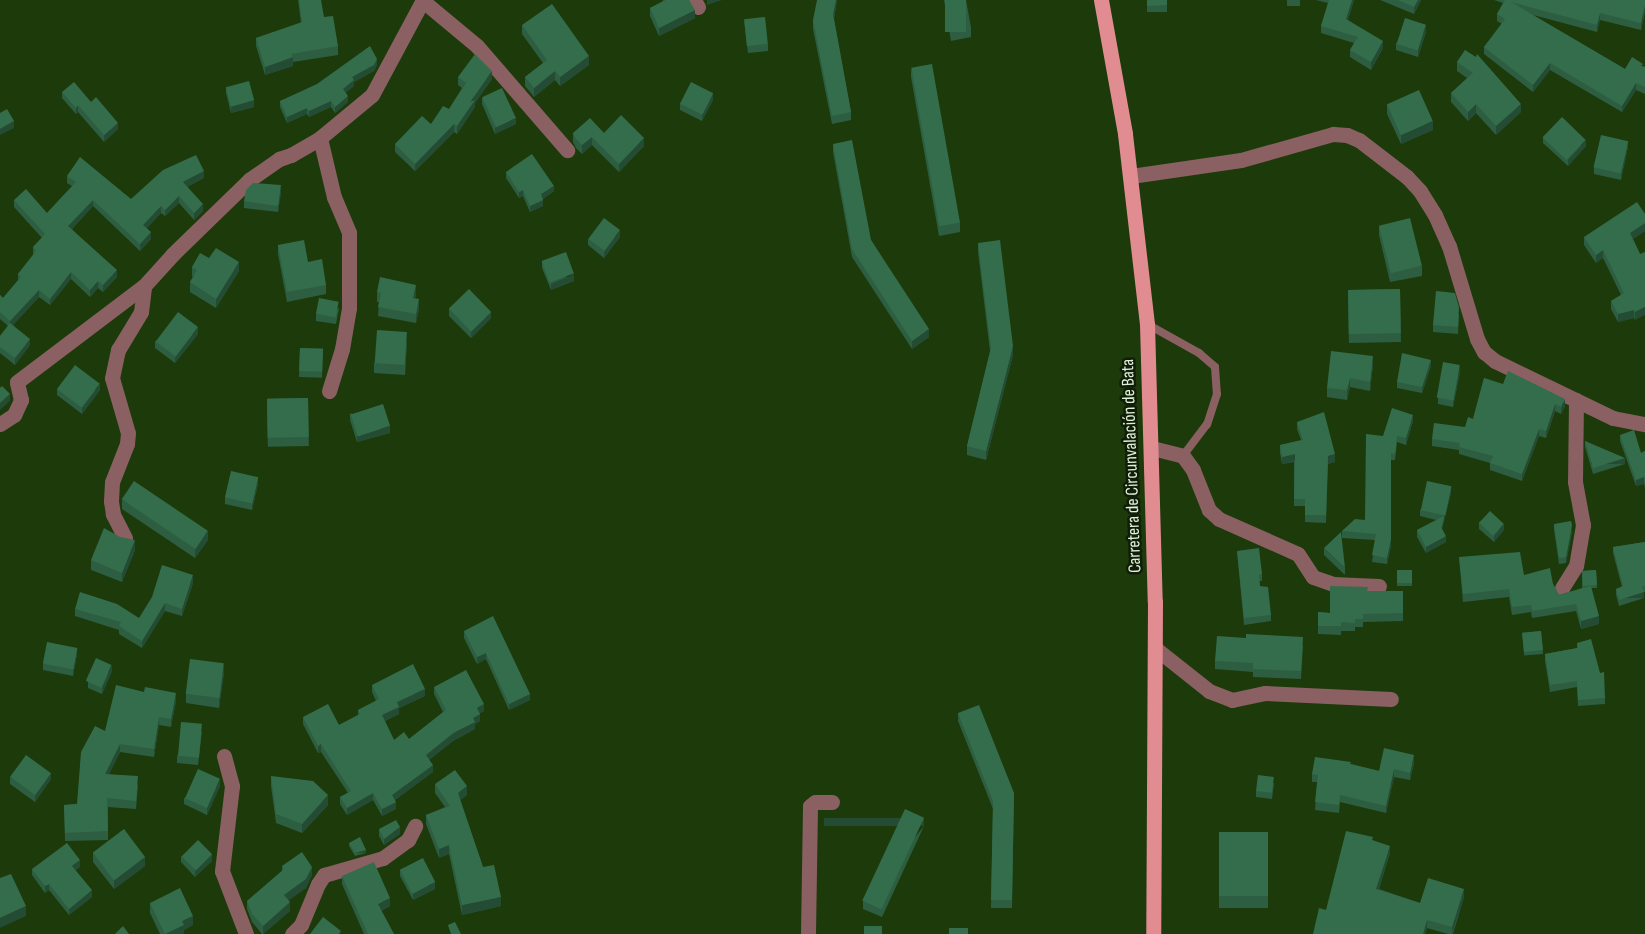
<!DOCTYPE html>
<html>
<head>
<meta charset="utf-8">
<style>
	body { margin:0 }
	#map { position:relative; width:1645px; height:934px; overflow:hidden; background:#1c3a0a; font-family:"Sofia Sans Condensed",sans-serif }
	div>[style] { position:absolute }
	.lane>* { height:8px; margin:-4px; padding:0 4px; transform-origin:4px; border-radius:4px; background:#8a6062 }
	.street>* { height:15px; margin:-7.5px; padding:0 7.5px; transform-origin:7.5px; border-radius:7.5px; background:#8a6062 }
	.primary>* { height:15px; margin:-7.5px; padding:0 7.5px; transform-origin:7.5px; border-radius:7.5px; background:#e18c91 }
	.wall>* { inset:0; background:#2d5e41; transform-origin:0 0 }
	.shaded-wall>* { inset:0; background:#244c35; transform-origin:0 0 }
	.building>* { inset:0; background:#346d4c; transform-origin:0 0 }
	span { translate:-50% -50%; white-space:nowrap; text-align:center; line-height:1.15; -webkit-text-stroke:5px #101d09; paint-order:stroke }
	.street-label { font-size:18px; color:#def1d6 }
</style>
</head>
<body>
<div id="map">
	<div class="lane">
		<div style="left:1147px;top:324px;width:60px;rotate:29.1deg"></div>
		<div style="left:1199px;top:353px;width:21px;rotate:41deg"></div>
		<div style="left:1215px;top:367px;width:27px;rotate:86deg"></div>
		<div style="left:1217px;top:394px;width:32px;rotate:108deg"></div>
		<div style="left:1207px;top:424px;width:40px;rotate:127deg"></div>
	</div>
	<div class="street">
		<div style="left:694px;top:0;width:8px;rotate:60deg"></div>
		<div style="left:423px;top:1px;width:70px;rotate:39.8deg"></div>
		<div style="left:477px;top:46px;width:138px;rotate:49.1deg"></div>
		<div style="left:320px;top:138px;width:61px;rotate:76.7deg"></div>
		<div style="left:334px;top:197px;width:39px;rotate:67deg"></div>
		<div style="left:349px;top:233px;width:75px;rotate:90deg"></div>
		<div style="left:349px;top:308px;width:42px;rotate:99.7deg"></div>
		<div style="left:342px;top:349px;width:44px;rotate:107.2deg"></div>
		<div style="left:1131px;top:176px;width:111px;rotate:-8.3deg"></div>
		<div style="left:1241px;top:160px;width:96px;rotate:-15.8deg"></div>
		<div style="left:1333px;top:134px;width:14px;rotate:4deg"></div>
		<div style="left:1347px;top:135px;width:13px;rotate:23deg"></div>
		<div style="left:1359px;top:140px;width:61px;rotate:37.6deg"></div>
		<div style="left:1407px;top:177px;width:19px;rotate:47deg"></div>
		<div style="left:1420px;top:191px;width:28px;rotate:58deg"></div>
		<div style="left:1435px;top:215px;width:34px;rotate:66deg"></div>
		<div style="left:1449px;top:246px;width:97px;rotate:73.2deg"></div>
		<div style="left:1477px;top:339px;width:15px;rotate:62deg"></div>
		<div style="left:1484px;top:352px;width:14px;rotate:39deg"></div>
		<div style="left:1495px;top:361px;width:131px;rotate:25.8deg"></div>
		<div style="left:1613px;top:418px;width:33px;rotate:11deg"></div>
		<div style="left:0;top:424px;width:17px;rotate:-33deg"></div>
		<div style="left:14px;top:415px;width:17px;rotate:-65deg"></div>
		<div style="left:21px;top:400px;width:18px;rotate:-103deg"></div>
		<div style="left:17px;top:382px;width:159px;rotate:-37.1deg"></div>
		<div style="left:144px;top:286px;width:43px;rotate:-47.8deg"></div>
		<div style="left:173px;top:254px;width:106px;rotate:-44.2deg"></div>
		<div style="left:249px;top:180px;width:37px;rotate:-35deg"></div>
		<div style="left:279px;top:159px;width:13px;rotate:-18deg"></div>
		<div style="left:291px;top:155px;width:34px;rotate:-30deg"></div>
		<div style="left:320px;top:138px;width:67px;rotate:-39.6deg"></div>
		<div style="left:372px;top:95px;width:108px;rotate:-61.8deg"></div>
		<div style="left:1152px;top:448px;width:32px;rotate:14deg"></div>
		<div style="left:1183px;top:456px;width:17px;rotate:54deg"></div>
		<div style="left:1193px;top:470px;width:43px;rotate:68.2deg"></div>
		<div style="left:1209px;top:510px;width:13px;rotate:42deg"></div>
		<div style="left:1219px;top:519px;width:86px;rotate:23.9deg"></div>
		<div style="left:1298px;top:554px;width:27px;rotate:57deg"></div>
		<div style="left:1313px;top:577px;width:21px;rotate:19deg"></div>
		<div style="left:1333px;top:584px;width:46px;rotate:2.5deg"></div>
		<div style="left:125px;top:538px;width:27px;rotate:-117deg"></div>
		<div style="left:113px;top:514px;width:13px;rotate:-99deg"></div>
		<div style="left:111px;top:501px;width:19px;rotate:-87deg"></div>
		<div style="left:112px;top:482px;width:41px;rotate:-68.5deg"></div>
		<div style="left:127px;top:444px;width:11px;rotate:-85deg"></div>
		<div style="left:128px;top:433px;width:57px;rotate:-106.2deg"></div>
		<div style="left:112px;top:378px;width:29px;rotate:-78deg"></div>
		<div style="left:118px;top:350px;width:44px;rotate:-58.8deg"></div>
		<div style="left:141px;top:312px;width:26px;rotate:-83deg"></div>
		<div style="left:1562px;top:588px;width:26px;rotate:-58deg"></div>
		<div style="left:1576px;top:566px;width:42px;rotate:-80.3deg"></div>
		<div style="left:1583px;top:525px;width:44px;rotate:-100.5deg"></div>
		<div style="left:1575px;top:482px;width:82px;rotate:-89.3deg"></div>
		<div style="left:1155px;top:648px;width:69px;rotate:38.5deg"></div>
		<div style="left:1209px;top:691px;width:25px;rotate:21deg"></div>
		<div style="left:1232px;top:700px;width:34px;rotate:-12deg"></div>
		<div style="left:1265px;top:693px;width:126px;rotate:2.7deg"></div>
		<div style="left:224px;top:756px;width:31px;rotate:75deg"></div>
		<div style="left:232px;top:786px;width:86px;rotate:96.7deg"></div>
		<div style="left:222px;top:871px;width:67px;rotate:69.1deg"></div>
		<div style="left:292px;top:934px;width:13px;rotate:-45deg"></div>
		<div style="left:301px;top:925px;width:44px;rotate:-67.5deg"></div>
		<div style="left:318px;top:884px;width:11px;rotate:-56deg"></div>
		<div style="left:324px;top:875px;width:61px;rotate:-16.1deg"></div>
		<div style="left:383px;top:858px;width:31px;rotate:-36deg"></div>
		<div style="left:408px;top:840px;width:16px;rotate:-63deg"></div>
		<div style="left:808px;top:934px;width:128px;rotate:-89.1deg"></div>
		<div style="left:810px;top:806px;width:6px;rotate:-39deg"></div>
		<div style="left:815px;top:802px;width:17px"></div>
	</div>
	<div class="primary">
		<div style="left:1101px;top:0;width:136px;rotate:79.8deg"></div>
		<div style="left:1125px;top:134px;width:191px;rotate:83.4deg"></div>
		<div style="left:1147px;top:324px;width:278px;rotate:88.4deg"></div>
		<div style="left:1155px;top:602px;width:332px;rotate:90.3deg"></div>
	</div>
	<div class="wall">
		<div style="clip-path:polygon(298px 0,324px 17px,338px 46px,338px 55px,293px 62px,293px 66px,265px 75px,256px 46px,256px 38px,301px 23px)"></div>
		<div style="clip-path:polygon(663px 0,689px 0,695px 18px,659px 36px,650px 16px,650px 8px,663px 1px)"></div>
		<div style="clip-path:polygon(837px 0,834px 19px,851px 112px,851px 120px,832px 124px,813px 29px,813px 20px)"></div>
		<div style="clip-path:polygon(944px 0,966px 0,971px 27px,971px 37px,951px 41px)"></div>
		<div style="left:1147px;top:0;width:20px;height:12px"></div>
		<div style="left:1287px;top:0;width:13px;height:6px"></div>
		<div style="clip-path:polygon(1316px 0,1354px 0,1348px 20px,1383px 48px,1371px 70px,1350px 57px,1350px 50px,1354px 43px,1321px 33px,1321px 26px,1328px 3px)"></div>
		<div style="clip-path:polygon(1380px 0,1421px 0,1414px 14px)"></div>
		<div style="clip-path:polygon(1494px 0,1645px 0,1645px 12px,1641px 30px,1600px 20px,1597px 32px,1533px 15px,1625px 69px,1643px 66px,1645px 67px,1645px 94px,1636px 90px,1622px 112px,1550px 70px,1533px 92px,1484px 54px,1484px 47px,1502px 24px,1497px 21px,1497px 14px,1503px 3px)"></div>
		<div style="clip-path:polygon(744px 20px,768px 44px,768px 51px,748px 53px)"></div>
		<div style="clip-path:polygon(522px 25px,589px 65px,560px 86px,555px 80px,534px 97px,525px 86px,525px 77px,543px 63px,522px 34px)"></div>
		<div style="clip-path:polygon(1426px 32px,1418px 57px,1396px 50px,1396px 43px)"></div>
		<div style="clip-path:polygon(1465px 50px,1521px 112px,1496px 135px,1476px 113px,1468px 121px,1451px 102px,1451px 93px,1467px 78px,1457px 71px,1457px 62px)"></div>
		<div style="clip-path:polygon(377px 65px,374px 71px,354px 82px,354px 86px,346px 92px,348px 102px,335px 113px,331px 107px,309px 117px,307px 114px,287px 123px,280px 107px,280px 101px)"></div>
		<div style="clip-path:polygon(911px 68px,960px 223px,960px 232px,939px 236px,911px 77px)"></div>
		<div style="clip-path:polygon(458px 77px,492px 79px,475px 103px,475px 107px,457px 134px,454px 132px,415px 171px,395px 152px,395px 144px,431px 124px,449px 109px,462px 88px,458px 85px)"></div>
		<div style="clip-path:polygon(226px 87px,254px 107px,231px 113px,226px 93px)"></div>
		<div style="clip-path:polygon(62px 92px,91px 102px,118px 129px,104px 142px,78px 112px,76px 114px,62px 98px)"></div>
		<div style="clip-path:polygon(482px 98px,516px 124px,495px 134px,482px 104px)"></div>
		<div style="clip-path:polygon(713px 100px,702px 121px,680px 110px,680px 103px)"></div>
		<div style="clip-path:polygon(1387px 104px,1433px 130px,1401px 144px,1387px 114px)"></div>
		<div style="clip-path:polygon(573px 133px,604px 133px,644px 146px,619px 172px,592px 145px,582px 154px,576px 148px,573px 142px)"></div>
		<div style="clip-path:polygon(1543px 137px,1586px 146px,1568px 166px,1543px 143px)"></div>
		<div style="clip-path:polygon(833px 144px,871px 240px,929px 337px,912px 349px,852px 257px,833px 152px)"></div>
		<div style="clip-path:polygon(1628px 147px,1621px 180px,1594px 174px,1594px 167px)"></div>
		<div style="clip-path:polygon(506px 172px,554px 191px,543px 199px,543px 206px,530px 212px,523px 196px,519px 198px,506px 178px)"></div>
		<div style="clip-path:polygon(67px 176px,131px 199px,204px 178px,187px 187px,203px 211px,194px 220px,179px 203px,165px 216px,161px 213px,147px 228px,151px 239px,140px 251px,93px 206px,72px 229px,117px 277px,103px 292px,98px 288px,90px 297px,71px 279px,50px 305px,39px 297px,13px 325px,30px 345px,15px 365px,0 353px,0 336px,8px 326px,0 319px,0 295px,3px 298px,18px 280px,18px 274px,33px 255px,33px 247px,42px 238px,14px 207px,14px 200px,47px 213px,72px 186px,67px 183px)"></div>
		<div style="clip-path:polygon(281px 192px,278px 212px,244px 208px,244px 201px)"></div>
		<div style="clip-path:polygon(1645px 214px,1645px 231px,1633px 239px,1640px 254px,1635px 320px,1634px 318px,1618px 322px,1611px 309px,1611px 301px,1621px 295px,1603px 258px,1596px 263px,1584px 245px,1584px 237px)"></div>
		<div style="clip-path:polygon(1379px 226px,1422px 266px,1422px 276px,1390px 282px,1379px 235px)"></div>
		<div style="clip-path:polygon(620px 237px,604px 258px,588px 245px,588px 239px)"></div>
		<div style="clip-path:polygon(978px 243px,1013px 355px,986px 460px,967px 455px,967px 446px,990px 351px,978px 252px)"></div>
		<div style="clip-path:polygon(278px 245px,308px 262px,326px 285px,326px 294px,287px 302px,278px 254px)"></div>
		<div style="clip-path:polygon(209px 258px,239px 271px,216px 308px,190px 292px,190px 282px,193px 277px,192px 276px,192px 267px)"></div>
		<div style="clip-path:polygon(542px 262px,574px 281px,551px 290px,542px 268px)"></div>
		<div style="left:1400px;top:289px;width:53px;height:52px;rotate:89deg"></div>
		<div style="clip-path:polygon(377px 292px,416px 294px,415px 299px,419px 309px,416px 323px,378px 316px,379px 302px,377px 302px)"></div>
		<div style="clip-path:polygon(339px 308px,336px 324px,316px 321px,316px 314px)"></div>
		<div style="clip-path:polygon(449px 309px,491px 318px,471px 338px,449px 316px)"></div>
		<div style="clip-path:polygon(1459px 314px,1458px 334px,1433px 332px,1433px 325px)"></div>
		<div style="clip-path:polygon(198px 334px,175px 363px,155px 348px,155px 341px)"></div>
		<div style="clip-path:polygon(407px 342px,405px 375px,374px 373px,374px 363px)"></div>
		<div style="left:300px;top:348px;width:23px;height:29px;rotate:2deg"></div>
		<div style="clip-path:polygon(1373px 365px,1370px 391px,1350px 387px,1347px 400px,1327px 397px,1327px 388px)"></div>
		<div style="clip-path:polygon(1431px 366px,1422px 393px,1397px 388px,1397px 382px)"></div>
		<div style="clip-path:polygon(1460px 372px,1453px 407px,1438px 404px,1438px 398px)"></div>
		<div style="clip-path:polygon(1484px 378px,1565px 406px,1561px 414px,1555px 411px,1546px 438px,1539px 436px,1522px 481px,1490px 470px,1490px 463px,1459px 454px,1459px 450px,1432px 446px,1432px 439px,1465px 427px,1473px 419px)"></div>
		<div style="clip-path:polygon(57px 389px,100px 390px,82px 414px,57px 395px)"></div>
		<div style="left:308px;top:398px;width:48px;height:41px;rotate:89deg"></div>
		<div style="clip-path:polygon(350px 413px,390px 433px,357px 442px,350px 420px)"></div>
		<div style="clip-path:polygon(1413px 421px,1406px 445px,1397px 442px,1395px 460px,1391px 460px,1391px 546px,1387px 564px,1372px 562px,1375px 540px,1342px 538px,1342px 531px,1365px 520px,1383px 436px)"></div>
		<div style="clip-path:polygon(1297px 422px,1335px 462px,1328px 464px,1326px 523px,1305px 522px,1305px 506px,1294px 506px,1294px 462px,1282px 464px,1280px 453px,1280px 445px,1301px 440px,1297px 429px)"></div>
		<div style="clip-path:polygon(1620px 435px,1641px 453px,1645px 451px,1645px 488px,1644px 484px,1636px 486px,1620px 441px)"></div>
		<div style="clip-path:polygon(1585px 441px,1625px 464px,1593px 474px,1585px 447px)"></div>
		<div style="clip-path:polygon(258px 484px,252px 510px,225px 504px,225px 497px)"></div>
		<div style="clip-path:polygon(1451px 493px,1442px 529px,1446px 542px,1426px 553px,1417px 537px,1417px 530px,1436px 520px,1420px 516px,1420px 510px)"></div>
		<div style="clip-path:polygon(122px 500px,208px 540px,195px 558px,122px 509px)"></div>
		<div style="clip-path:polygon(1479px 522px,1504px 530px,1494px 542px,1479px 529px)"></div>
		<div style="clip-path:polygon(1554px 524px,1572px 532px,1566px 563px,1559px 564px,1554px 530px)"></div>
		<div style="clip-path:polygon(1645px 542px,1645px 592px,1644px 592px,1644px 598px,1619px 606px,1616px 595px,1616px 589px,1622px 587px,1613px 553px,1613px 547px)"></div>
		<div style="clip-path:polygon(1324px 548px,1345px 568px,1345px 575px,1324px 555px)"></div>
		<div style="clip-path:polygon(135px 550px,122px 582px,91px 570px,91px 560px)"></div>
		<div style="clip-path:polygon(1237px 551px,1262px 574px,1262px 581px,1259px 581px,1260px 586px,1271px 615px,1271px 621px,1244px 625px)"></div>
		<div style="clip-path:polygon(1459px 557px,1553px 584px,1559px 595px,1582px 588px,1582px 571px,1596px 570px,1597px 588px,1591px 588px,1599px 624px,1581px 629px,1576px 611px,1532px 618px,1531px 612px,1512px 615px,1509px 597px,1463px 602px)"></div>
		<div style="left:1397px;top:570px;width:15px;height:16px"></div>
		<div style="clip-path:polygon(193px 583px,182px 616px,165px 611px,142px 648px,119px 634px,119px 630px,75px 616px,75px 609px,139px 618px)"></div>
		<div style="clip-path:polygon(1367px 591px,1403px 591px,1403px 621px,1363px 622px,1363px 627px,1355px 627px,1355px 631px,1341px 631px,1341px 635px,1318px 634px,1318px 612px,1330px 613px)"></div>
		<div style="clip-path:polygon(464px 631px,530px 694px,530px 700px,509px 710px,486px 659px,477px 664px,464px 638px)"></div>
		<div style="left:1541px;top:631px;width:23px;height:19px;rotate:85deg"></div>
		<div style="clip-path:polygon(1246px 634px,1303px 645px,1301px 679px,1253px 677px,1253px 672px,1215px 669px,1215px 661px,1246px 638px)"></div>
		<div style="clip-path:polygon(1577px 643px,1605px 698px,1605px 704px,1578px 706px,1577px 687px,1550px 692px,1545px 661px,1545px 654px,1577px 648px)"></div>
		<div style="clip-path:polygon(77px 654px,73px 676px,43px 670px,43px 664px)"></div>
		<div style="clip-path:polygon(112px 671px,102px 694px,88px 688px,88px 682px)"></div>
		<div style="clip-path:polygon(224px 673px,219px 708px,186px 703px,186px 694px)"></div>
		<div style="clip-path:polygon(372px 685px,425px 696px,399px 708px,399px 714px,385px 721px,394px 740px,409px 739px,443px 712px,434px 694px,434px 687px,484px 711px,480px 713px,480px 721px,475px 724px,475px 729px,453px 741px,429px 760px,433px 772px,395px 800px,396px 809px,382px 816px,373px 800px,347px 815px,340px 804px,340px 797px,348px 793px,321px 752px,318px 753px,303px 724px,303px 717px,339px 725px,358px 715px,358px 710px,376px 701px,372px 692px)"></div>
		<div style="clip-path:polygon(176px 701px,171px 727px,159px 725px,154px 757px,120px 752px,109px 774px,138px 785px,136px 809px,108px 807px,108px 840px,65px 841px,64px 805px,77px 804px,105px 731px)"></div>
		<div style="clip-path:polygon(958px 713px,1014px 793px,1012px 908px,991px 908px,993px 809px,958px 721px)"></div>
		<div style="clip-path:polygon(202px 731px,198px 765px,177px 763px,177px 756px)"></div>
		<div style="clip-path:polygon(1414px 763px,1410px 780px,1394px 777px,1386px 813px,1340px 802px,1339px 813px,1315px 810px,1317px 782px,1312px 782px,1312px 774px,1351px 764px,1379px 771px)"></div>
		<div style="clip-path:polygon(271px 776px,328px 805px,302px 833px,276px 823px,271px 786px)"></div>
		<div style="clip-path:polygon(10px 777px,51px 779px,35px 802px,10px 784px)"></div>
		<div style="clip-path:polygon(1274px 783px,1272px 799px,1256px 797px,1256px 791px)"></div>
		<div style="clip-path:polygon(435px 784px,467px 795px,460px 800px,483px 867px,501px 906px,462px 915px,449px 854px,439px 858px,426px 824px,426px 815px,445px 807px,435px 793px)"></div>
		<div style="clip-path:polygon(220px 786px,207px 815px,184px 804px,184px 798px)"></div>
		<div style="clip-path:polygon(924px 826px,882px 917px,863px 909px,863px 901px)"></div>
		<div style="clip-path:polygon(379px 829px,400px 834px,384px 845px,379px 836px)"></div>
		<div style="left:1219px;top:832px;width:49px;height:76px"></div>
		<div style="clip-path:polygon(1373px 840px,1390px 853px,1379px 889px,1420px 903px,1464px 897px,1453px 934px,1448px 934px,1427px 928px,1425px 934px,1313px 934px,1326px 910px)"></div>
		<div style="clip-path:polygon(349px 843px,366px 853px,355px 856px,349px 846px)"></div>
		<div style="clip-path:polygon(93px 852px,145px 866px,114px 889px,93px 862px)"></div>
		<div style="clip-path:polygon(181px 856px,212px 861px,195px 877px,181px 862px)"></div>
		<div style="clip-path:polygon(282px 866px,312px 875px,306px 888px,288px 900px,290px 911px,263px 934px,262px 934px,252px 922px,247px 909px,247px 901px,282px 871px)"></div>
		<div style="clip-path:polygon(80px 867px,75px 870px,92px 897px,69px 915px,49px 890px,45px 893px,32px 875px,32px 869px)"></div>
		<div style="clip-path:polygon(400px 870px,435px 889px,413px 900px,400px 876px)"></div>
		<div style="clip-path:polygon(342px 876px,390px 906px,381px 911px,394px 934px,364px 934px,342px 884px)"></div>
		<div style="clip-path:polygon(150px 903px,193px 925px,184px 930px,184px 934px,160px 934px,150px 913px)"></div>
	</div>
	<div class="shaded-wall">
		<div style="clip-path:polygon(707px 0,722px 0,707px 5px)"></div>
		<div style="clip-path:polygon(836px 0,837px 0,833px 23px,833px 14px)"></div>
		<div style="clip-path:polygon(1352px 0,1354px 0,1346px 26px,1346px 19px)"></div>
		<div style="clip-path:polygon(1418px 0,1421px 0,1414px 14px,1414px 7px)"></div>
		<div style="clip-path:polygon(1645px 5px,1645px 12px,1641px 30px,1641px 23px)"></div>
		<div style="clip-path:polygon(695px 10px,695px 18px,659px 36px,659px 28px)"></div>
		<div style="clip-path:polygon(1600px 13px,1600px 20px,1597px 32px,1597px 25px)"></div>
		<div style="clip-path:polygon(1426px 25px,1426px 32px,1418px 57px,1418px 50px)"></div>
		<div style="clip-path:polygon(1383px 41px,1383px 48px,1371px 70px,1371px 62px)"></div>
		<div style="clip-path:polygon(589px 56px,589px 65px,560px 86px,560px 77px)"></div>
		<div style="clip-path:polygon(293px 57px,293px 66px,265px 75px,265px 67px)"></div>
		<div style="clip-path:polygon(377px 59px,377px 65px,374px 71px,354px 82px,354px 86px,343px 95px,343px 89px,352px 77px)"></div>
		<div style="clip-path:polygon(1550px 63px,1550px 70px,1533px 92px,1533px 85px)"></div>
		<div style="clip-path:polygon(492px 71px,492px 79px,475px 103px,475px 107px,457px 134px,457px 126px,470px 102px)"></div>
		<div style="clip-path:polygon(555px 71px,555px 80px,534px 97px,534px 88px)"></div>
		<div style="clip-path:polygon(1636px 83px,1636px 90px,1622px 112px,1622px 106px)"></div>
		<div style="clip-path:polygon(713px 93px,713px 100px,702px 121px,702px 115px)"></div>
		<div style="clip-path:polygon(348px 96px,348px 102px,335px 113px,335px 107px)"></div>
		<div style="clip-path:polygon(254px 100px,254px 107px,231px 113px,231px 107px)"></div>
		<div style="clip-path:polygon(331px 101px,331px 107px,309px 117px,309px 111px)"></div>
		<div style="clip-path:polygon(1476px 104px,1476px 113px,1468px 121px,1468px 112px)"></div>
		<div style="clip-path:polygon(1521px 104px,1521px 112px,1496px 135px,1496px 126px)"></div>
		<div style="clip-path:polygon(78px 105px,78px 112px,76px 114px,76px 108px)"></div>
		<div style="clip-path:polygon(307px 108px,307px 114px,287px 123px,287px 117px)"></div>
		<div style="clip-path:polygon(516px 118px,516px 124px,495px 134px,495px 128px)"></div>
		<div style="clip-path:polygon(14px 121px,14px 128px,0 135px,0 129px)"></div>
		<div style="clip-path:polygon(1433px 121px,1433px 130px,1401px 144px,1401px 135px)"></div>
		<div style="clip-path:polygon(118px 123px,118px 129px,104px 142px,104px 135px)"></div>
		<div style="clip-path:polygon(454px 124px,454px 132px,415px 171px,415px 164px)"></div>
		<div style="clip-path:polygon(592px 137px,592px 145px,582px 154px,582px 145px)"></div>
		<div style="clip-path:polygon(644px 138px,644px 146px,619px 172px,619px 164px)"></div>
		<div style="clip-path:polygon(1586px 140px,1586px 146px,1568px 166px,1568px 160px)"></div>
		<div style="clip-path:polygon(1628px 141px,1628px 147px,1621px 180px,1621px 173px)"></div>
		<div style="clip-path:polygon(204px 171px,204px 178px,183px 189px,183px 182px)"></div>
		<div style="clip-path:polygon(281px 185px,281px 192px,278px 212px,278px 206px)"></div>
		<div style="clip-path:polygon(554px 186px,554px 191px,541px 200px,541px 194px)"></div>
		<div style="clip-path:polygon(523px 190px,523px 196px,519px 198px,519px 192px)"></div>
		<div style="clip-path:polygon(179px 196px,179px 203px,165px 216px,165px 210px)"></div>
		<div style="clip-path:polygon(93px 200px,93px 206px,68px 233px,68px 226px)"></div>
		<div style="clip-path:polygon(543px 200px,543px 206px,530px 212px,530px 206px)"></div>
		<div style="clip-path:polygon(203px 204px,203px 211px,194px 220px,194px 213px)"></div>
		<div style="clip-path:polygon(161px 206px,161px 213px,143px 232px,143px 225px)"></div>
		<div style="clip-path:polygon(1645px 223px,1645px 231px,1630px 241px,1630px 233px)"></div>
		<div style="clip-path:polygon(620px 230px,620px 237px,604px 258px,604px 252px)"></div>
		<div style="clip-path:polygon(151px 232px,151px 239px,140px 251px,140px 244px)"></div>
		<div style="clip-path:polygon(1603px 250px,1603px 258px,1596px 263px,1596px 255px)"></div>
		<div style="clip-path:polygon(239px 262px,239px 271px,216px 308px,216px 299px)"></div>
		<div style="clip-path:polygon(117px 270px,117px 277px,103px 292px,103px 285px)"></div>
		<div style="clip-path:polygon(71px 272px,71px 279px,50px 305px,50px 299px)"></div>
		<div style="clip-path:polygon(574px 274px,574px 281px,551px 290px,551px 284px)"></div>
		<div style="clip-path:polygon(98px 281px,98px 288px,90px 297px,90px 290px)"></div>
		<div style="clip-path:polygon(416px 285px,416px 294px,413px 308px,413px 298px)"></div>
		<div style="clip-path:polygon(39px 290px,39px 297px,10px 328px,10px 321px)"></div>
		<div style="clip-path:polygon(419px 299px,419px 309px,416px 323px,416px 314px)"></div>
		<div style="clip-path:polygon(1645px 307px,1645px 315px,1635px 320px,1635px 312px)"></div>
		<div style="clip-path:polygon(1634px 310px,1634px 318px,1618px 322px,1618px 314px)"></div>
		<div style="clip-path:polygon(491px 312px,491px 318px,471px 338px,471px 332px)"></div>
		<div style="clip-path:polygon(198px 327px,198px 334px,175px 363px,175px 357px)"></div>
		<div style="clip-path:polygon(929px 329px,929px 337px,912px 349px,912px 341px)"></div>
		<div style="clip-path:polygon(407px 332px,407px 342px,405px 375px,405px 366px)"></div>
		<div style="clip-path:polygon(30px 339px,30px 345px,15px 365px,15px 358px)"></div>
		<div style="clip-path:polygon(1013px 346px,1013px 355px,986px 460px,986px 451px)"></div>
		<div style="clip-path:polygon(1373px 356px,1373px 365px,1370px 391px,1370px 382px)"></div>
		<div style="clip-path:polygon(1431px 360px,1431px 366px,1422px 393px,1422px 387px)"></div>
		<div style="clip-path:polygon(1460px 365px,1460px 372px,1453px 407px,1453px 401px)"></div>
		<div style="clip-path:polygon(1350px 378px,1350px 387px,1347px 400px,1347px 390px)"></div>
		<div style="clip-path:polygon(100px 384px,100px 390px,82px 414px,82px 408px)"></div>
		<div style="clip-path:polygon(10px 394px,10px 401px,0 410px,0 403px)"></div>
		<div style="clip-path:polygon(1565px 399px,1565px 406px,1561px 414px,1561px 407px)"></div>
		<div style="clip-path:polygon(1555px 404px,1555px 411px,1546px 438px,1546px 431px)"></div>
		<div style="clip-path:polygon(1413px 415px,1413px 421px,1406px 445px,1406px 438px)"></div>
		<div style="clip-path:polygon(390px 426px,390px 433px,357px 442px,357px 436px)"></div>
		<div style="clip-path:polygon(1539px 429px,1539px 436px,1522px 481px,1522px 474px)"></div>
		<div style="clip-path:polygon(1391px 453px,1391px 546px,1387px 564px,1387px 558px)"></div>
		<div style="clip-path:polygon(1295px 454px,1295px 461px,1282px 464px,1282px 457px)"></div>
		<div style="clip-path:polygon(1335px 454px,1335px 462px,1328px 464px,1326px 523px,1328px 456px)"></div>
		<div style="left:1625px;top:458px;width:6px;height:34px;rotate:90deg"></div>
		<div style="clip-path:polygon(258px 477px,258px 484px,252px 510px,252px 504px)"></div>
		<div style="clip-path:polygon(1644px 477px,1644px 484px,1636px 486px,1636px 480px)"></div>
		<div style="clip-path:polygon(1451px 486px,1451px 493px,1444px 522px,1444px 516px)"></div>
		<div style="clip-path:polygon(1504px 524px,1504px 530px,1494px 542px,1494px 536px)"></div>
		<div style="clip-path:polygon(1572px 525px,1572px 532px,1566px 563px,1566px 557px)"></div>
		<div style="clip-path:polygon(208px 530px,208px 540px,195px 558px,195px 549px)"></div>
		<div style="clip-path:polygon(1446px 536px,1446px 542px,1426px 553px,1426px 547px)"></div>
		<div style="clip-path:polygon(135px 540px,135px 550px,122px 582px,122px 573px)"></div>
		<div style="clip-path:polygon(193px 575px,193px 583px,182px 616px,182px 609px)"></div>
		<div style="left:1644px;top:592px;width:6px;height:26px;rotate:90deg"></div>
		<div style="clip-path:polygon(165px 603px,165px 611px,142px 648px,142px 641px)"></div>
		<div style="clip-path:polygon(1599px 616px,1599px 624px,1581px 629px,1581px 621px)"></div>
		<div style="clip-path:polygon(77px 648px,77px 654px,73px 676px,73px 670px)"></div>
		<div style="clip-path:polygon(486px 653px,486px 659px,477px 664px,477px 657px)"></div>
		<div style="clip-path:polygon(224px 663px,224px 673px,219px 708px,219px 698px)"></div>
		<div style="clip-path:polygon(112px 665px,112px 671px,102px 694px,102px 688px)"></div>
		<div style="clip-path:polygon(425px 689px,425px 696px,399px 708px,399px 714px,382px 722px,382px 715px,397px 702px)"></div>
		<div style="clip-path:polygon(176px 693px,176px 701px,171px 727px,171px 719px)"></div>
		<div style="clip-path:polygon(530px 694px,530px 700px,509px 710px,509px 704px)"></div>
		<div style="clip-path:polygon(484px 704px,484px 711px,477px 715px,477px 708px)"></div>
		<div style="clip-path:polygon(480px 714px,480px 721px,475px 724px,475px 729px,453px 741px,426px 762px,426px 755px,473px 718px)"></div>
		<div style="clip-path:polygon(159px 717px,159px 725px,154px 757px,154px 749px)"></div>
		<div style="clip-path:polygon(120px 744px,120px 752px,105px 782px,105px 774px)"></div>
		<div style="clip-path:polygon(321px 744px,321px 752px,318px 753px,318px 746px)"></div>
		<div style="clip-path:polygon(1414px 755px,1414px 763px,1410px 780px,1410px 773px)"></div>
		<div style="clip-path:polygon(433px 765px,433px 772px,392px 802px,392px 795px)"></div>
		<div style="clip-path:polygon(1394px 769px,1394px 777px,1386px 813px,1386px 806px)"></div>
		<div style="clip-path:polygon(51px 773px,51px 779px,35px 802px,35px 795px)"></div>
		<div style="clip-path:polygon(220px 779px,220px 786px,207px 815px,207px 808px)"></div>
		<div style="clip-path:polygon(467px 786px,467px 795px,458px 802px,458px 793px)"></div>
		<div style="clip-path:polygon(373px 793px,373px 800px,347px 815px,347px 808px)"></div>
		<div style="clip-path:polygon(328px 795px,328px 805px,302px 833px,302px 824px)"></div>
		<div style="clip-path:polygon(396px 802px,396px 809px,382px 816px,382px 809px)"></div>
		<div style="left:924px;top:818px;width:8px;height:100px;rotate:90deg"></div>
		<div style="clip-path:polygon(400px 827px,400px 834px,384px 845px,384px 839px)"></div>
		<div style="clip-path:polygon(449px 845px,449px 854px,439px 858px,439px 849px)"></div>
		<div style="clip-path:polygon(1390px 846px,1390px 853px,1376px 897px,1376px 889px)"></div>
		<div style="left:366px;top:850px;width:3px;height:11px;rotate:90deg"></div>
		<div style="clip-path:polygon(212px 854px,212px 861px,195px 877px,195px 870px)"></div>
		<div style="clip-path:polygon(145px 857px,145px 866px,114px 889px,114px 880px)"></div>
		<div style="clip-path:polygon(80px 860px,80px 867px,72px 873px,72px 866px)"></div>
		<div style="clip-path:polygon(312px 867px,312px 875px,306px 888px,284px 904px,284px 895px)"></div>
		<div style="clip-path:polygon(435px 882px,435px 889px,413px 900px,413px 894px)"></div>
		<div style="clip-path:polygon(49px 884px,49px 890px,45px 893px,45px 886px)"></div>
		<div style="clip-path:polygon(1464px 889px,1464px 897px,1452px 934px,1452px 927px)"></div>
		<div style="clip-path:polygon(92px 890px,92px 897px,69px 915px,69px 909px)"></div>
		<div style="clip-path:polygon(501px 897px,501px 906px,462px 915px,462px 905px)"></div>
		<div style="clip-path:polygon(390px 898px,390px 906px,378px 912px,378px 904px)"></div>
		<div style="clip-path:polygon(290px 902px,290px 911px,263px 934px,263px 926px)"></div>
		<div style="clip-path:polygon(26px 906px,26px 916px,0 928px,0 918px)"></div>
		<div style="clip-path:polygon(193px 916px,193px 925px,184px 930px,184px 934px,165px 934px,182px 921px)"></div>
		<div style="clip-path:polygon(1427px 920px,1427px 928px,1425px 934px,1423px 934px)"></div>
	</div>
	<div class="building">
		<div style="clip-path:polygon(299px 0,321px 0,324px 17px,333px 16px,338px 46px,291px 54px,293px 57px,265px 67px,256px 38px,302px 22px)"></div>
		<div style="clip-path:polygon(666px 0,689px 0,695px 10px,659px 28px,650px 8px)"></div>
		<div style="clip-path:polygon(817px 0,836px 0,833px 14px,851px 112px,832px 116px,813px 20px)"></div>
		<div style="left:945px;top:0;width:21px;height:32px"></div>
		<div style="clip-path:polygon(1147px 0,1167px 0,1167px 5px,1147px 6px)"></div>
		<div style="clip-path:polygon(1329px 0,1352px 0,1346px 19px,1383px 41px,1371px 62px,1350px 50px,1358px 37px,1321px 26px)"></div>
		<div style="clip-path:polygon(1398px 0,1418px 0,1414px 7px)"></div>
		<div style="clip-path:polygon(1505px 0,1645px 0,1645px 5px,1641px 23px,1600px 13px,1597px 25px,1511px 2px,1625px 69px,1632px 57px,1643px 64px,1641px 66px,1645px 67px,1645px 87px,1636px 83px,1622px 106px,1550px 63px,1533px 85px,1484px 47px,1505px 19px,1497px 14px)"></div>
		<div style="clip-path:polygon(552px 4px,589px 56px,560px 77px,555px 71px,534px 88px,525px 77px,547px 60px,522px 25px)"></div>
		<div style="left:765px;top:17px;width:27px;height:21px;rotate:84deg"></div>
		<div style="left:1405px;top:18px;width:22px;height:27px;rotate:18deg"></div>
		<div style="clip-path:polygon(370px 46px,377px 59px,374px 65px,352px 77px,354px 80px,343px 89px,348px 96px,335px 107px,331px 101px,309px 111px,307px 108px,287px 117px,280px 101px,317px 84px)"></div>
		<div style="clip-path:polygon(1465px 50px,1476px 57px,1477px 54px,1521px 104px,1496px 126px,1476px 104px,1468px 112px,1451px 93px,1473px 73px,1457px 62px)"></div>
		<div style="clip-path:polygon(475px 54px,492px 71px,470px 102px,475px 100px,457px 126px,454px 124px,415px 164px,395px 144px,422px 116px,431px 124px,443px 106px,449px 109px,466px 83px,458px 77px)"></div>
		<div style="left:932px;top:64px;width:161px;height:21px;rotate:80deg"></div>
		<div style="left:249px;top:81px;width:20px;height:24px;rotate:75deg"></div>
		<div style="clip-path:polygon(74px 82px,91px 102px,96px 97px,118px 123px,104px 135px,78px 105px,76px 108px,62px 92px)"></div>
		<div style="left:691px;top:82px;width:25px;height:24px;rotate:27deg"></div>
		<div style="left:502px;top:88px;width:33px;height:22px;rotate:65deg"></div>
		<div style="left:1419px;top:90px;width:34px;height:35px;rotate:66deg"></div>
		<div style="clip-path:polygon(7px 109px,14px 121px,0 129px,0 113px)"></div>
		<div style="clip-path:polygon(621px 115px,644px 138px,619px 164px,592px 137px,582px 145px,576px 139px,573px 133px,590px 118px,604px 133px)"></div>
		<div style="left:1562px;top:117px;width:33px;height:28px;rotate:44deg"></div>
		<div style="left:1601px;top:135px;width:28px;height:33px;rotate:13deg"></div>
		<div style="clip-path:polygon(852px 140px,871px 240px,929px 329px,912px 341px,852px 249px,833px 144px)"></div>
		<div style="clip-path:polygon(532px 154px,554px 186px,541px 194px,543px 200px,530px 206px,523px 190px,519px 192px,506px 172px)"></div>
		<div style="clip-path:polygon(196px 155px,204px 171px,183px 182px,203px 204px,194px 213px,179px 196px,165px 210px,161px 206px,143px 225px,151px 232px,140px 244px,93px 200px,68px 226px,117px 270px,103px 285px,98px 281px,90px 290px,71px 272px,50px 299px,39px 290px,10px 321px,0 312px,0 295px,3px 298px,21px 277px,18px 274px,36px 251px,33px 247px,45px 234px,14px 200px,26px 189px,47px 213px,76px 182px,67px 176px,80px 157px,131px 199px,163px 170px)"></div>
		<div style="clip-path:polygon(253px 183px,281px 185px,278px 206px,244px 201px,246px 190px)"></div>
		<div style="clip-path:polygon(1637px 202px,1645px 214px,1645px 223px,1630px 233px,1640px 254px,1645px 252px,1645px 307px,1635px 312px,1634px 310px,1618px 314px,1611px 301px,1624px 293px,1603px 250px,1596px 255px,1584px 237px)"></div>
		<div style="left:604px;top:218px;width:20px;height:26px;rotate:37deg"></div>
		<div style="left:1410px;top:218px;width:49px;height:32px;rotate:76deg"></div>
		<div style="clip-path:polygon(304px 240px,308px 262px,322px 259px,326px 285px,287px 292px,278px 245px)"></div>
		<div style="clip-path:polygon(1000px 240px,1013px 346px,986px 451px,967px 446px,991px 348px,978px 243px)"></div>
		<div style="clip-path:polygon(216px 248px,239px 262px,216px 299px,190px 282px,197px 270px,192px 267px,200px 253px,209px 258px)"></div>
		<div style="left:566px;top:252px;width:23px;height:26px;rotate:70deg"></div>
		<div style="clip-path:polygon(380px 277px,416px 285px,413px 298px,419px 299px,416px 314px,378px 307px,381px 293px,377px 292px)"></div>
		<div style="left:469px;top:289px;width:32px;height:28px;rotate:46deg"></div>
		<div style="left:1400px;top:289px;width:44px;height:52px;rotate:89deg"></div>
		<div style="clip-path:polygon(1436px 291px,1455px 293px,1459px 307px,1458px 327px,1433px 325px)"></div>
		<div style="left:319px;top:298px;width:20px;height:16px;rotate:11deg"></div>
		<div style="left:178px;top:312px;width:25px;height:37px;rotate:37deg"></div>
		<div style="clip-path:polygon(10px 323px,30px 339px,15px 358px,0 347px,0 336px)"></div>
		<div style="left:377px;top:330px;width:30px;height:33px;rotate:4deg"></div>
		<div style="left:300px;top:348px;width:23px;height:23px;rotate:2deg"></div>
		<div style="clip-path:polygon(1331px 351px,1373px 356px,1370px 382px,1350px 378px,1347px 390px,1327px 388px)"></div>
		<div style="clip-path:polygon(1402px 353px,1431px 360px,1422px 387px,1397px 382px)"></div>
		<div style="left:1443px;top:362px;width:17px;height:36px;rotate:10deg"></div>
		<div style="left:75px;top:365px;width:31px;height:30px;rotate:37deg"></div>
		<div style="clip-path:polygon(1508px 371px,1565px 399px,1561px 407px,1555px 404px,1546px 431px,1539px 429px,1522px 474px,1490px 463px,1493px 456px,1459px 447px,1460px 443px,1432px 439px,1434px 423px,1465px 427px,1468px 417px,1473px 419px,1484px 378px,1503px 384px)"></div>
		<div style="clip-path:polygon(2px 386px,10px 394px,0 403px,0 388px)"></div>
		<div style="left:308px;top:398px;width:39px;height:41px;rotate:89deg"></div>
		<div style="left:383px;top:404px;width:23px;height:34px;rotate:72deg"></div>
		<div style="clip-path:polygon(1392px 408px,1413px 415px,1406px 438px,1397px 436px,1395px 454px,1391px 453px,1391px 539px,1387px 558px,1372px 555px,1376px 534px,1342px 531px,1355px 519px,1365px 520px,1366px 434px,1383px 436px)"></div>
		<div style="clip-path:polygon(1324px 412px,1335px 454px,1328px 456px,1326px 515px,1305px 515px,1305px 499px,1294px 499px,1295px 454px,1282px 457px,1280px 445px,1303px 440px,1297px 422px)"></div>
		<div style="clip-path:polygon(1634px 430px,1641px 453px,1645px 451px,1645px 482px,1644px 477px,1636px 480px,1620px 435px)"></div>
		<div style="clip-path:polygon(1585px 441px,1625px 458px,1593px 468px)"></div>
		<div style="left:231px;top:471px;width:28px;height:27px;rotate:13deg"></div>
		<div style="left:134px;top:481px;width:89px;height:22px;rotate:34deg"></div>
		<div style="left:1427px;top:481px;width:25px;height:30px;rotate:12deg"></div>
		<div style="left:1490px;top:511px;width:19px;height:16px;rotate:43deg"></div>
		<div style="clip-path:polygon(1444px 516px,1441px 527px,1446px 536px,1426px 547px,1417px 530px)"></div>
		<div style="clip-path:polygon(1571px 521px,1572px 525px,1566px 557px,1559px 558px,1554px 524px)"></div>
		<div style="clip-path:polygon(104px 528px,120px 537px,135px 540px,122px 573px,91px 560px)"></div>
		<div style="clip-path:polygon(1341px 532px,1345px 568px,1324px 548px)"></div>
		<div style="clip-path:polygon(1645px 542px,1645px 586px,1642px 586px,1644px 592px,1619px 600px,1616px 589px,1623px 586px,1613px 547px)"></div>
		<div style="clip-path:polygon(1259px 548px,1262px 574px,1259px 575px,1260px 586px,1268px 587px,1271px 615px,1244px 618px,1237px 551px)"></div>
		<div style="clip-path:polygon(1520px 552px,1524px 575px,1550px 568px,1553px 584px,1559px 595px,1591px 586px,1599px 616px,1581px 621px,1576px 604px,1532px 611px,1531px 605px,1512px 607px,1509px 589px,1463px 594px,1459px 557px)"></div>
		<div style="clip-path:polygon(162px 565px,193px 575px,182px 609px,165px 603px,142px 641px,119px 626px,121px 622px,75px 609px,80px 592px,117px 604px,139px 618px,152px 597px)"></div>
		<div style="left:1397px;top:570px;width:15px;height:13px"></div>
		<div style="left:1596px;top:570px;width:15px;height:14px;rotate:86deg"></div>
		<div style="clip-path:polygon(1330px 586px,1368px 587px,1367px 591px,1403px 591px,1403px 613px,1363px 614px,1363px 619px,1355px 619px,1355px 623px,1341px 622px,1341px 626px,1318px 626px,1318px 612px,1330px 613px)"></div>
		<div style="clip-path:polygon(493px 616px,530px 694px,509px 704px,486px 653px,477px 657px,464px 631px)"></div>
		<div style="left:1541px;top:631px;width:19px;height:19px;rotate:84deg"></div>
		<div style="clip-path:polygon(1246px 634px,1303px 637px,1301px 671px,1253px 669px,1253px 663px,1215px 661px,1217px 636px,1246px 638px)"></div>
		<div style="clip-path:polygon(1591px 639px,1600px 673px,1604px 672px,1605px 698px,1578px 700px,1577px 681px,1550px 685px,1545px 654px,1578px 648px,1577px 643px)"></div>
		<div style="left:47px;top:642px;width:31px;height:22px;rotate:11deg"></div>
		<div style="left:96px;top:658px;width:17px;height:25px;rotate:24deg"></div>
		<div style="left:190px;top:659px;width:34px;height:35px;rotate:7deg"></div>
		<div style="clip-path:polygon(413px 664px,425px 689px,397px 702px,399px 707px,382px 715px,394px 740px,404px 732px,409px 739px,446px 710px,434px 687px,466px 670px,484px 704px,477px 708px,480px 714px,473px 718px,475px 722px,453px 733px,426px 755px,433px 765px,392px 795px,396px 802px,382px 809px,373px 793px,347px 808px,340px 797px,351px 791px,321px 744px,318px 746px,303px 717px,328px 704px,339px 725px,360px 714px,358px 710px,379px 699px,372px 685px)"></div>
		<div style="clip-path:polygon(116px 685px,144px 692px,145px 687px,176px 693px,171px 719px,159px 717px,154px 749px,120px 744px,105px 774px,138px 776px,136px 801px,107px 798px,108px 831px,65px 833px,64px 805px,77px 804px,81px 752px,95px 726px,105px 731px)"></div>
		<div style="clip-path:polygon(979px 705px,1014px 793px,1012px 900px,991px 900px,993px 801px,958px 713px)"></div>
		<div style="left:181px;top:722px;width:21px;height:34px;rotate:5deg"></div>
		<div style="clip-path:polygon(1384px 748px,1414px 755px,1410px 773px,1394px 769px,1386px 806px,1340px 795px,1339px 805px,1315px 802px,1318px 775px,1312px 774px,1315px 757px,1351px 762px,1350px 764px,1379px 771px)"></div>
		<div style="left:26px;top:755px;width:31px;height:27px;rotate:36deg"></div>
		<div style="left:198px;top:769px;width:24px;height:32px;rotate:24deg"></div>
		<div style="clip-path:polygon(455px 770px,467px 786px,458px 793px,483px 867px,494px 865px,501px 897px,462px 905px,449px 845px,439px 849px,426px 815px,450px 806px,435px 784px)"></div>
		<div style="left:1258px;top:775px;width:16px;height:16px;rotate:7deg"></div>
		<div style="clip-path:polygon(271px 776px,313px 781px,328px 795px,302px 824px,276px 814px)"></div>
		<div style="left:905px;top:809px;width:21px;height:101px;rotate:25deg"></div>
		<div style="clip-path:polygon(396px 820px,400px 827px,384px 839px,379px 829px)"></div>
		<div style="left:124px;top:829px;width:35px;height:39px;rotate:53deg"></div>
		<div style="clip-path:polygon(1346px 831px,1373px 837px,1372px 840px,1390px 846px,1376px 889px,1420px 903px,1428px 878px,1464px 889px,1452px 927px,1427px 920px,1423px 934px,1313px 934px,1319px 908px,1326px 910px)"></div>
		<div style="left:1219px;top:832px;width:49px;height:64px"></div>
		<div style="clip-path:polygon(360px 837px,366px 850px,355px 853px,349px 843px)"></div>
		<div style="left:198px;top:840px;width:20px;height:23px;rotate:45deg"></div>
		<div style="clip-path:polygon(67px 843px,80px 860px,72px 866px,92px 890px,69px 909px,49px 884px,45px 886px,32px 869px)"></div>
		<div style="clip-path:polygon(302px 852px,312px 867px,306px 879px,284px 895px,290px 902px,263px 926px,252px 914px,247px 901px,284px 869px,282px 866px)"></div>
		<div style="left:423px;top:858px;width:27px;height:26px;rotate:63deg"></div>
		<div style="clip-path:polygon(374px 862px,390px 898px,378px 904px,394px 934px,368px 934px,342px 876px)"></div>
		<div style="clip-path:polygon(11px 874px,26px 906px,0 918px,0 878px)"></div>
		<div style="clip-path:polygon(180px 888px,193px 916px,182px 921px,184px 925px,165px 934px,150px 903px)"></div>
		<div style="clip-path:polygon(323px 917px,341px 931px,339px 934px,310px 934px)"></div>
		<div style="clip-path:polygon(455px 922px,461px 934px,451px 934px,448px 925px)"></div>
		<div style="clip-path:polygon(123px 926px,129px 934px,115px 934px)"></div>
		<div style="left:864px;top:926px;width:18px;height:8px"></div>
		<div style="left:949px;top:928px;width:19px;height:6px"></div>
	</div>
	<div class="street-label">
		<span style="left:1132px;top:466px;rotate:-92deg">Carretera de Circunvalación de Bata</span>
	</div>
</div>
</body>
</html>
